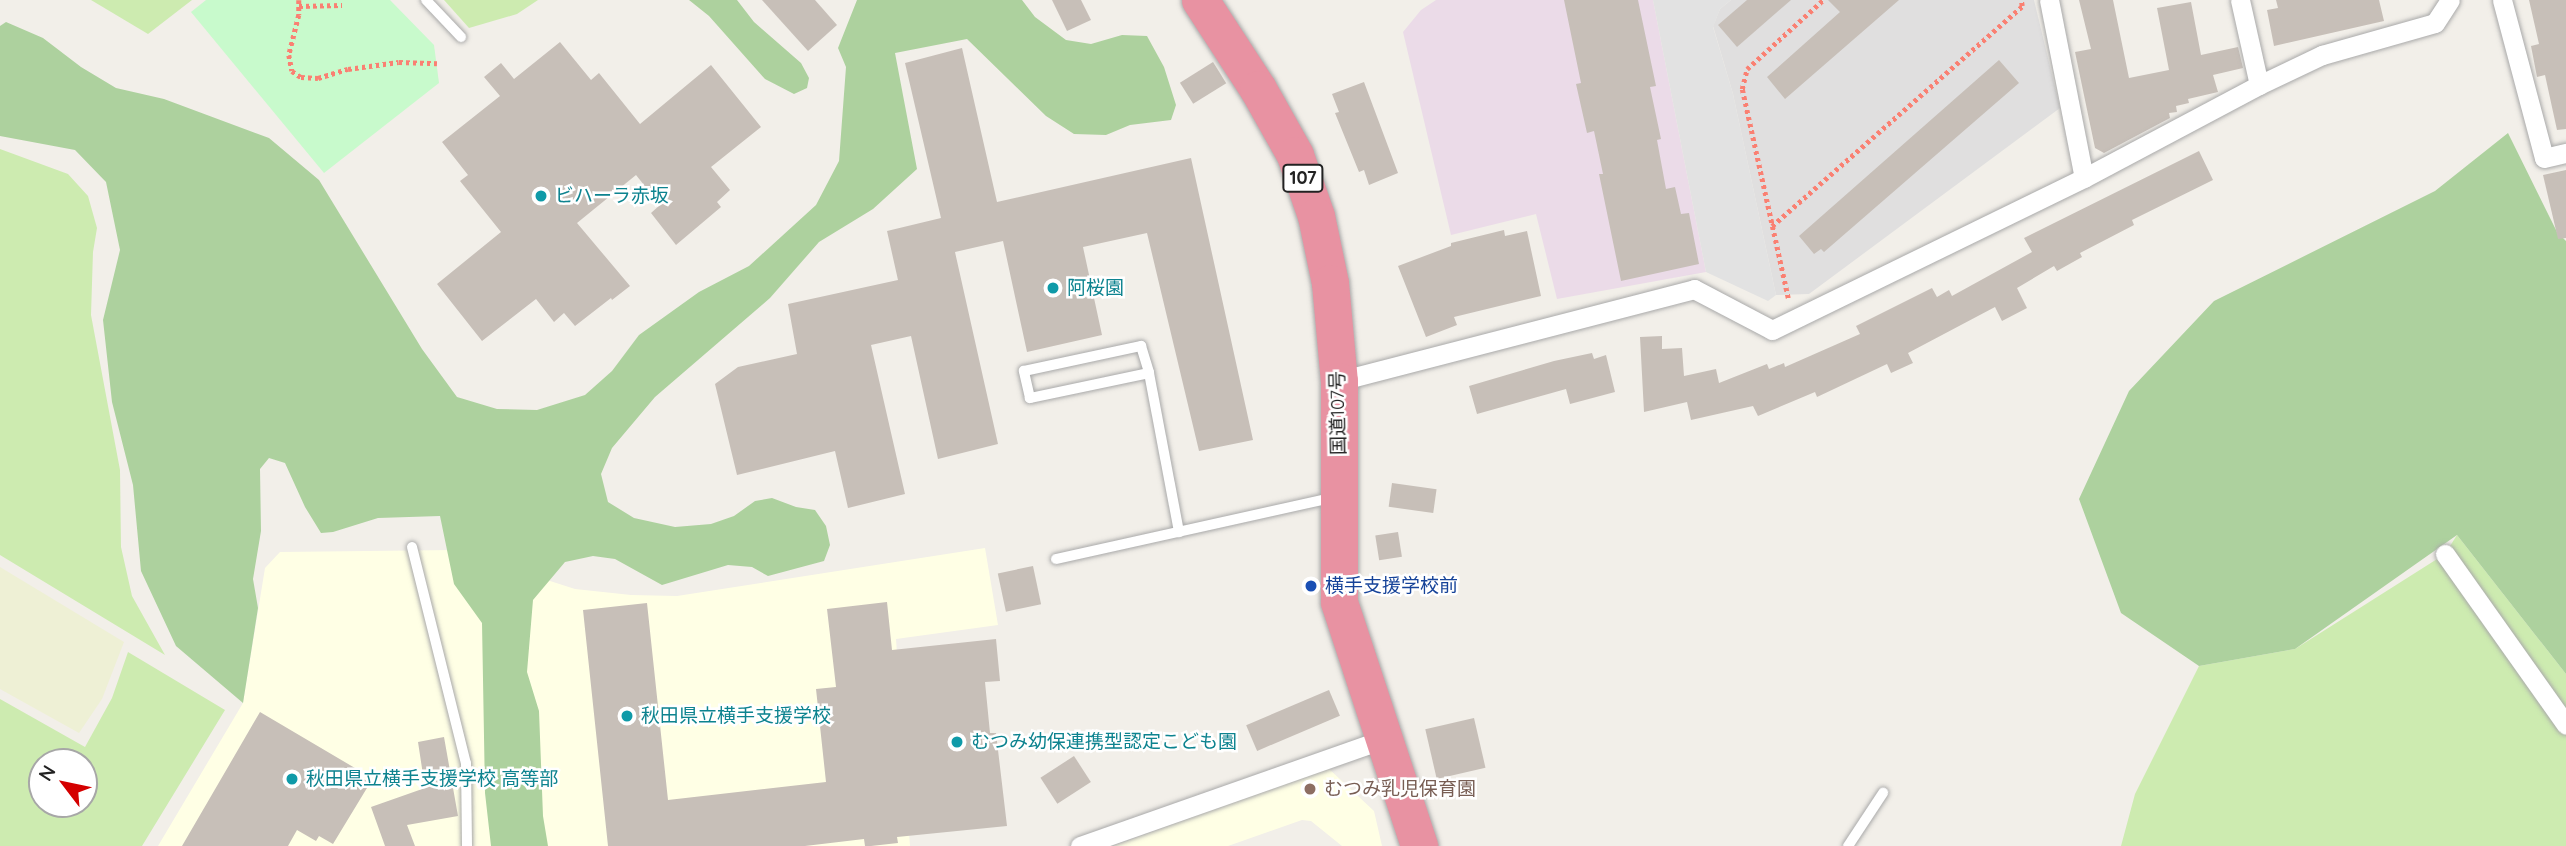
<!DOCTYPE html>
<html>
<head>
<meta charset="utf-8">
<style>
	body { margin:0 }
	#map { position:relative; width:2566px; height:846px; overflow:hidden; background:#f2efe9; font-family:Quicksand,"Noto Sans JP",sans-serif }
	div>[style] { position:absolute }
	.residential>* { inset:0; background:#e0dfdf }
	.industrial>* { inset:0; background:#ebdbe8 }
	.education>* { inset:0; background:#ffffe5 }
	.farmland>* { inset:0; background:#eef0d5 }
	.grass>* { inset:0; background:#cdebb0 }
	.forest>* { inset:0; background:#add19e }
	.park>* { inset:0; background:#c8facc }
	.parking>* { inset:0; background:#e2e2e2 }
	.building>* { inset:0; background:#c7bfb8; transform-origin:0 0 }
	.path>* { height:4.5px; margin-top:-2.25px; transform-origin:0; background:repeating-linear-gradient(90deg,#fa8072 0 3.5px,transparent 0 7px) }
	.roads { filter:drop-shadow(0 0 2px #a9a9a9) drop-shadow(0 0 2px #a9a9a9) }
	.lane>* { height:10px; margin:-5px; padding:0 5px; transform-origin:5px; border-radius:5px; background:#fff }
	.street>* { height:19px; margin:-9.5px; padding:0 9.5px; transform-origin:9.5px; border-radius:9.5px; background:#fff }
	.highway>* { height:37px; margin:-18.5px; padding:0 18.5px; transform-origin:18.5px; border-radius:18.5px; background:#e892a2 }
	.dots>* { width:19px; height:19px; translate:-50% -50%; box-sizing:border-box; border:4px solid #fff; border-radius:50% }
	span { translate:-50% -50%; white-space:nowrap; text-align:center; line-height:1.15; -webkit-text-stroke:5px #fff; paint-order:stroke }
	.shield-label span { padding:2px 5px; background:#fff; border:2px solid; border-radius:5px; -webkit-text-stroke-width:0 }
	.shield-label { font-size:18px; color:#222; font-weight:700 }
	.culture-label { font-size:19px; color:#0d838f }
	.left { translate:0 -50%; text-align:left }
	.street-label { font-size:19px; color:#222 }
	.transit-label { font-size:19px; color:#164399 }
	.education-label { font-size:19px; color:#785e54 }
	.north { position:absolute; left:28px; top:748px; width:70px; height:70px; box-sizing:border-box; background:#fff; border:2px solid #a7a7a7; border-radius:50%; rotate:302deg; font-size:19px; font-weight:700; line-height:28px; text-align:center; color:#222 }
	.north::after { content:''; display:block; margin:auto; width:24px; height:32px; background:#d40000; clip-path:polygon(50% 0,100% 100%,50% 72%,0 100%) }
</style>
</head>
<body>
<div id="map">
	<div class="residential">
		<div style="clip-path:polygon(1731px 0,2034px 0,2060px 108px,1809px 294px,1776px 295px,1733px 94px,1713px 26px,1720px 9px)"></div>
	</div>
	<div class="industrial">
		<div style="clip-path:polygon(1436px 0,1653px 0,1706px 272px,1557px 299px,1536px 214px,1451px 235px,1403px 32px,1421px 10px)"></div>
	</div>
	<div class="education">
		<div style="clip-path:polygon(985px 548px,998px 625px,896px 639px,910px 846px,158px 846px,243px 703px,265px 568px,280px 552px,454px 550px,575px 589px,631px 595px,677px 596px)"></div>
		<div style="clip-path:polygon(1328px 768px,1374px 811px,1382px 846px,1342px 846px,1311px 821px,1302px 820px,1228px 846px,1113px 846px)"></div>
	</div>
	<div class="farmland">
		<div style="clip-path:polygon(0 567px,124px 642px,102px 699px,79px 733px,0 689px)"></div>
	</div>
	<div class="grass">
		<div style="clip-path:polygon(91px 0,192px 0,148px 34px)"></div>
		<div style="clip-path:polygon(444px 0,538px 0,517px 14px,469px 28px)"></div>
		<div style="clip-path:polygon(0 149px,68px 174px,88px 196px,97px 228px,93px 252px,91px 315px,120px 470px,121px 547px,132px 596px,165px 655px,0 555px)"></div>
		<div style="clip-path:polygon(2457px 535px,2566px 674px,2566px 846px,2121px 846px,2135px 794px,2199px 666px,2295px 649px,2445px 554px)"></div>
		<div style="clip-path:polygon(evenodd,128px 652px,225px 710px,142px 846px,0 846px,0 699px,85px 747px,112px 698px,128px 652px,42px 762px,84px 762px,84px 804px,42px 804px,42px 762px)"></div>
	</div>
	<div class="forest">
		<div style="clip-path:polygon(689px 0,737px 0,754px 22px,801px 63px,809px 78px,807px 88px,794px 94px,765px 79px,709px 16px)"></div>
		<div style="clip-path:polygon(857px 0,1022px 0,1035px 17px,1066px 40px,1091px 44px,1122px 35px,1147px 36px,1164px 67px,1176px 105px,1171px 120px,1130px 125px,1106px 135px,1074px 134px,1046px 116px,967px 39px,895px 53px,917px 169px,873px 209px,819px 242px,770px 298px,655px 397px,612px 448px,601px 474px,608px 502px,634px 518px,675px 527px,711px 524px,734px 516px,755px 501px,772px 498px,796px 507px,815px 510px,826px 526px,830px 545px,824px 561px,768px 576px,752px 567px,728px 565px,662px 585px,615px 559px,593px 556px,565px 562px,533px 600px,527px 672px,539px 711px,543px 816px,548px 846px,491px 846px,485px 793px,482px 623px,454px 584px,440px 516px,378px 518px,333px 532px,321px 533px,305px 507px,285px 463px,269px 458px,260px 469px,261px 531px,253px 579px,258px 608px,243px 703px,176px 646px,141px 571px,133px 485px,112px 402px,103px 320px,120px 250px,106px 182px,75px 150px,0 136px,0 26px,6px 22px,43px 38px,81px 67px,116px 88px,164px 99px,269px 138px,319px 180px,422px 349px,457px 397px,497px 409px,537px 410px,585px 395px,612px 371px,639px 335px,699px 292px,749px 266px,816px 205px,839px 161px,846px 67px,838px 48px)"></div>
		<div style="clip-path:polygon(2508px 133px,2557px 232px,2566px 241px,2566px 674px,2457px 535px,2295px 649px,2199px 666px,2121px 613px,2079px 499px,2129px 391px,2214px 301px,2435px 191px)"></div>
	</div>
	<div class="park">
		<div style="clip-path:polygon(206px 0,390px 0,434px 45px,439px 83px,324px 173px,191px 12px)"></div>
	</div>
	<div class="parking">
		<div style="clip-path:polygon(1653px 0,1731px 0,1720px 9px,1713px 27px,1733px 94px,1776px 295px,1768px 301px,1706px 272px)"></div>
	</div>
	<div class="building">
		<div style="clip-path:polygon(762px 0,815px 0,837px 25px,808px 51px)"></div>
		<div style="clip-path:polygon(1052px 0,1081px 0,1091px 20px,1067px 31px)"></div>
		<div style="clip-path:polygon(1564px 0,1638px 0,1656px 86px,1650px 87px,1661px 139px,1657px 140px,1666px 189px,1675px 187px,1681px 214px,1689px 213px,1699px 264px,1621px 281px,1599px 174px,1603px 174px,1594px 131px,1587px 133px,1576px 84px,1581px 83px)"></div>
		<div style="clip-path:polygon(1747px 0,1791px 0,1737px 47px,1718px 25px)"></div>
		<div style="clip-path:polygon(1828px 0,1899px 0,1785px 99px,1767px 77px,1840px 12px)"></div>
		<div style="clip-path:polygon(2079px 0,2113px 0,2129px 78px,2169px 70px,2157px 8px,2191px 2px,2201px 55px,2238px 47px,2243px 68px,2213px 75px,2218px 92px,2188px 99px,2189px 103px,2176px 106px,2177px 112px,2169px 113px,2170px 118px,2104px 153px,2095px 148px,2075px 52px,2091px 49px)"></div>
		<div style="clip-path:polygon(2276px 0,2379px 0,2384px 21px,2274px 46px,2267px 10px,2278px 8px)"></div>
		<div style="clip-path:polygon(2529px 0,2566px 0,2566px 129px,2557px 130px,2545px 75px,2537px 77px,2531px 46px,2539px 44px)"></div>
		<div style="clip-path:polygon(560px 42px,591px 80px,599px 73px,640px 124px,711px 65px,761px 127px,711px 167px,730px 190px,717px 202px,721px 207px,676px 245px,651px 213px,660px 205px,636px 175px,577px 223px,630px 286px,612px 300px,611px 298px,575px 326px,564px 313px,554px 322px,536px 299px,482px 341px,437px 284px,501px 232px,460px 181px,468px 175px,442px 142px,500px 96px,484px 77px,501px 63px,514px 79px)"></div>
		<div style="clip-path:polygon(962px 48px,997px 202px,1191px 158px,1253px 440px,1199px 451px,1147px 233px,1083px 247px,1102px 335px,1027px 352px,1003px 241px,955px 252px,998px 444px,938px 459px,911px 336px,871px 345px,905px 494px,848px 508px,835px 451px,737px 475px,715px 384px,738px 367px,797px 354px,788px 304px,898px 280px,887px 231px,941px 218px,905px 63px)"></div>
		<div style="clip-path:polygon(1999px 60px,2019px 83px,1824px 252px,1821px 249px,1814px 254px,1799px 236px)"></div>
		<div style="left:1213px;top:62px;width:25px;height:39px;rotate:58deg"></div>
		<div style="clip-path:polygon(1364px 82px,1398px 173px,1369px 185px,1364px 170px,1359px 172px,1335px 113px,1339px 112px,1332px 94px)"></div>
		<div style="clip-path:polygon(2199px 151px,2213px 180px,2132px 220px,2134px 225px,2080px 253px,2082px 257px,2057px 271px,2054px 266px,2017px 288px,2027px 308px,2002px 321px,1995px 307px,1908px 353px,1913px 363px,1891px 373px,1887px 364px,1817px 397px,1815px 392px,1758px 416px,1753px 406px,1691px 420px,1687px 402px,1644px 412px,1640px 337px,1662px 336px,1662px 349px,1682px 348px,1684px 376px,1716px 369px,1719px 383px,1767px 364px,1769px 369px,1784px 363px,1785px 367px,1860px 334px,1856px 326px,1932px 288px,1937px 297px,1949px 290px,1952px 296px,2032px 252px,2024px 238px)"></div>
		<div style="clip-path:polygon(2566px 170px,2566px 238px,2558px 239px,2543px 175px)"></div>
		<div style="clip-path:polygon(1504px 230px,1505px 236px,1527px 231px,1541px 296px,1454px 317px,1457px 325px,1426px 337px,1398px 266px,1451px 246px,1451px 243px)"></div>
		<div style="clip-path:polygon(1592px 353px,1594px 359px,1606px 355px,1615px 392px,1570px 404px,1566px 389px,1477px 414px,1469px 386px,1554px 361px)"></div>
		<div style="left:1392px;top:483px;width:45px;height:24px;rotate:8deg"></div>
		<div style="left:1398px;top:532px;width:25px;height:23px;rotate:81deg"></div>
		<div style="left:1033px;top:566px;width:39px;height:36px;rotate:78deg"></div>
		<div style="clip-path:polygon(887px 602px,892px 650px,996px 639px,1000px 681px,985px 682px,990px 733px,996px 733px,1007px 826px,897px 837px,898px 843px,871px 846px,865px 846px,864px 839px,805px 846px,608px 846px,583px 610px,647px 603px,668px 800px,826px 782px,816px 689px,836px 687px,827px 609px)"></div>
		<div style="left:1329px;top:690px;width:28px;height:90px;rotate:67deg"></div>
		<div style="clip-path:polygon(260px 712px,360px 771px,357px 775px,370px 783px,333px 844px,319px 836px,316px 841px,297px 830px,288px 846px,182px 846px)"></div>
		<div style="left:1474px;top:718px;width:51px;height:50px;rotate:77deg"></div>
		<div style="clip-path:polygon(444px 737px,458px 816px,407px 825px,415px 846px,385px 846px,371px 807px,425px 788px,418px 742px)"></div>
		<div style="left:1074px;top:756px;width:31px;height:40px;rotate:57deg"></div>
	</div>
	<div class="path">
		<div style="left:299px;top:0;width:15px;rotate:90deg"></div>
		<div style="left:299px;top:15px;width:41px;rotate:104deg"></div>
		<div style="left:289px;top:55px;width:16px;rotate:79deg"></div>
		<div style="left:292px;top:71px;width:11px;rotate:34deg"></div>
		<div style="left:301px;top:77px;width:17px;rotate:3deg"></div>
		<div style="left:318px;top:78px;width:31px;rotate:-17deg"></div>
		<div style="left:348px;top:69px;width:51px;rotate:-7.8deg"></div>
		<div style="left:399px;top:62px;width:38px;rotate:2deg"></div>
		<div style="left:299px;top:6px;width:43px;rotate:-1.3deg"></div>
		<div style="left:1772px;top:226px;width:333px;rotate:-41.3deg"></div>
		<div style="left:2022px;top:6px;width:6px;rotate:-99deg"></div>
		<div style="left:1788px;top:298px;width:214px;rotate:-102.4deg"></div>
		<div style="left:1742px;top:89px;width:21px;rotate:-76deg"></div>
		<div style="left:1747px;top:69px;width:103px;rotate:-42.2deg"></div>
	</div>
	<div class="roads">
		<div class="lane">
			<div style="left:426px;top:0;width:51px;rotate:46.6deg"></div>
			<div style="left:1149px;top:373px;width:122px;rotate:168.1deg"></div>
			<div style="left:1030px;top:398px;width:28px;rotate:-103deg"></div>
			<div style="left:1024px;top:371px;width:120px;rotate:-12.1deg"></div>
			<div style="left:1141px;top:346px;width:28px;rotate:73deg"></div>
			<div style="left:1149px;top:373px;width:162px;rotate:79.3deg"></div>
			<div style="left:412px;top:547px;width:223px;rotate:76deg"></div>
			<div style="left:466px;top:763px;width:83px;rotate:89.3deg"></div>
			<div style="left:1056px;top:559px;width:283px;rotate:-12.5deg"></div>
			<div style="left:1848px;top:846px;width:64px;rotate:-56.6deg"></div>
		</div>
		<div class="street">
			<div style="left:2049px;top:0;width:181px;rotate:78.9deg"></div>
			<div style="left:2240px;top:0;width:87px;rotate:77.4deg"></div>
			<div style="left:2502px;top:0;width:163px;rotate:75.1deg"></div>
			<div style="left:2544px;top:158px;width:23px;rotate:-13deg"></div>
			<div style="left:1339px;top:381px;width:367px;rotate:-14.5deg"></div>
			<div style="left:1694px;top:289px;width:88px;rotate:27.7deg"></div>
			<div style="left:1772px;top:330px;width:347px;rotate:-26deg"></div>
			<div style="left:2084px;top:178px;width:198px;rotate:-28deg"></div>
			<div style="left:2259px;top:85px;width:70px;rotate:-25.5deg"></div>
			<div style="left:2322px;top:55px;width:117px;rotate:-15.8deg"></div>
			<div style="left:2435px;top:23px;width:27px;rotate:-57deg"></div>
			<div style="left:2445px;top:554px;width:209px;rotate:54.7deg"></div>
			<div style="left:1080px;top:846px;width:322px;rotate:-19.4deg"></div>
		</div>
		<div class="highway">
			<div style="left:1200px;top:0;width:106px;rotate:56.9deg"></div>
			<div style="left:1258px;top:89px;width:76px;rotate:60.7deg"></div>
			<div style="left:1295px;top:155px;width:65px;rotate:71deg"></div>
			<div style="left:1316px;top:216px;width:68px;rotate:78.2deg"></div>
			<div style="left:1330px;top:283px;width:98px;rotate:84.8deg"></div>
			<div style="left:1339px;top:381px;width:221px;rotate:90deg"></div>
			<div style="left:1339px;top:602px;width:257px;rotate:71.8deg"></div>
		</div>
	</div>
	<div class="dots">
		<div style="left:541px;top:196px;background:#0f9aa8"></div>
		<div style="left:1053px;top:288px;background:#0f9aa8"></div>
		<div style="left:1311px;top:586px;background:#1a4fb4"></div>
		<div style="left:627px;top:716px;background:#0f9aa8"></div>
		<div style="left:957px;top:742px;background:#0f9aa8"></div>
		<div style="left:292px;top:779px;background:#0f9aa8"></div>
		<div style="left:1310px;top:789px;background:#8d6e63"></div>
	</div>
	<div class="shield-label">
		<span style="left:1303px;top:178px">107</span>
	</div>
	<div class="culture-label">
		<span class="left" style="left:555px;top:196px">ビハーラ赤坂</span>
		<span class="left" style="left:1067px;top:288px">阿桜園</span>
		<span class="left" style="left:641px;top:716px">秋田県立横手支援学校</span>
		<span class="left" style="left:971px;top:742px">むつみ幼保連携型認定こども園</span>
		<span class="left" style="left:306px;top:779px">秋田県立横手支援学校 高等部</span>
	</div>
	<div class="street-label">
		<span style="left:1338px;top:413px;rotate:-91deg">国道107号</span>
	</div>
	<div class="transit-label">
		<span class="left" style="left:1325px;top:586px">横手支援学校前</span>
	</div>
	<div class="education-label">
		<span class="left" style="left:1324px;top:789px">むつみ乳児保育園</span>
	</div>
	<div class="north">N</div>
</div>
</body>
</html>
